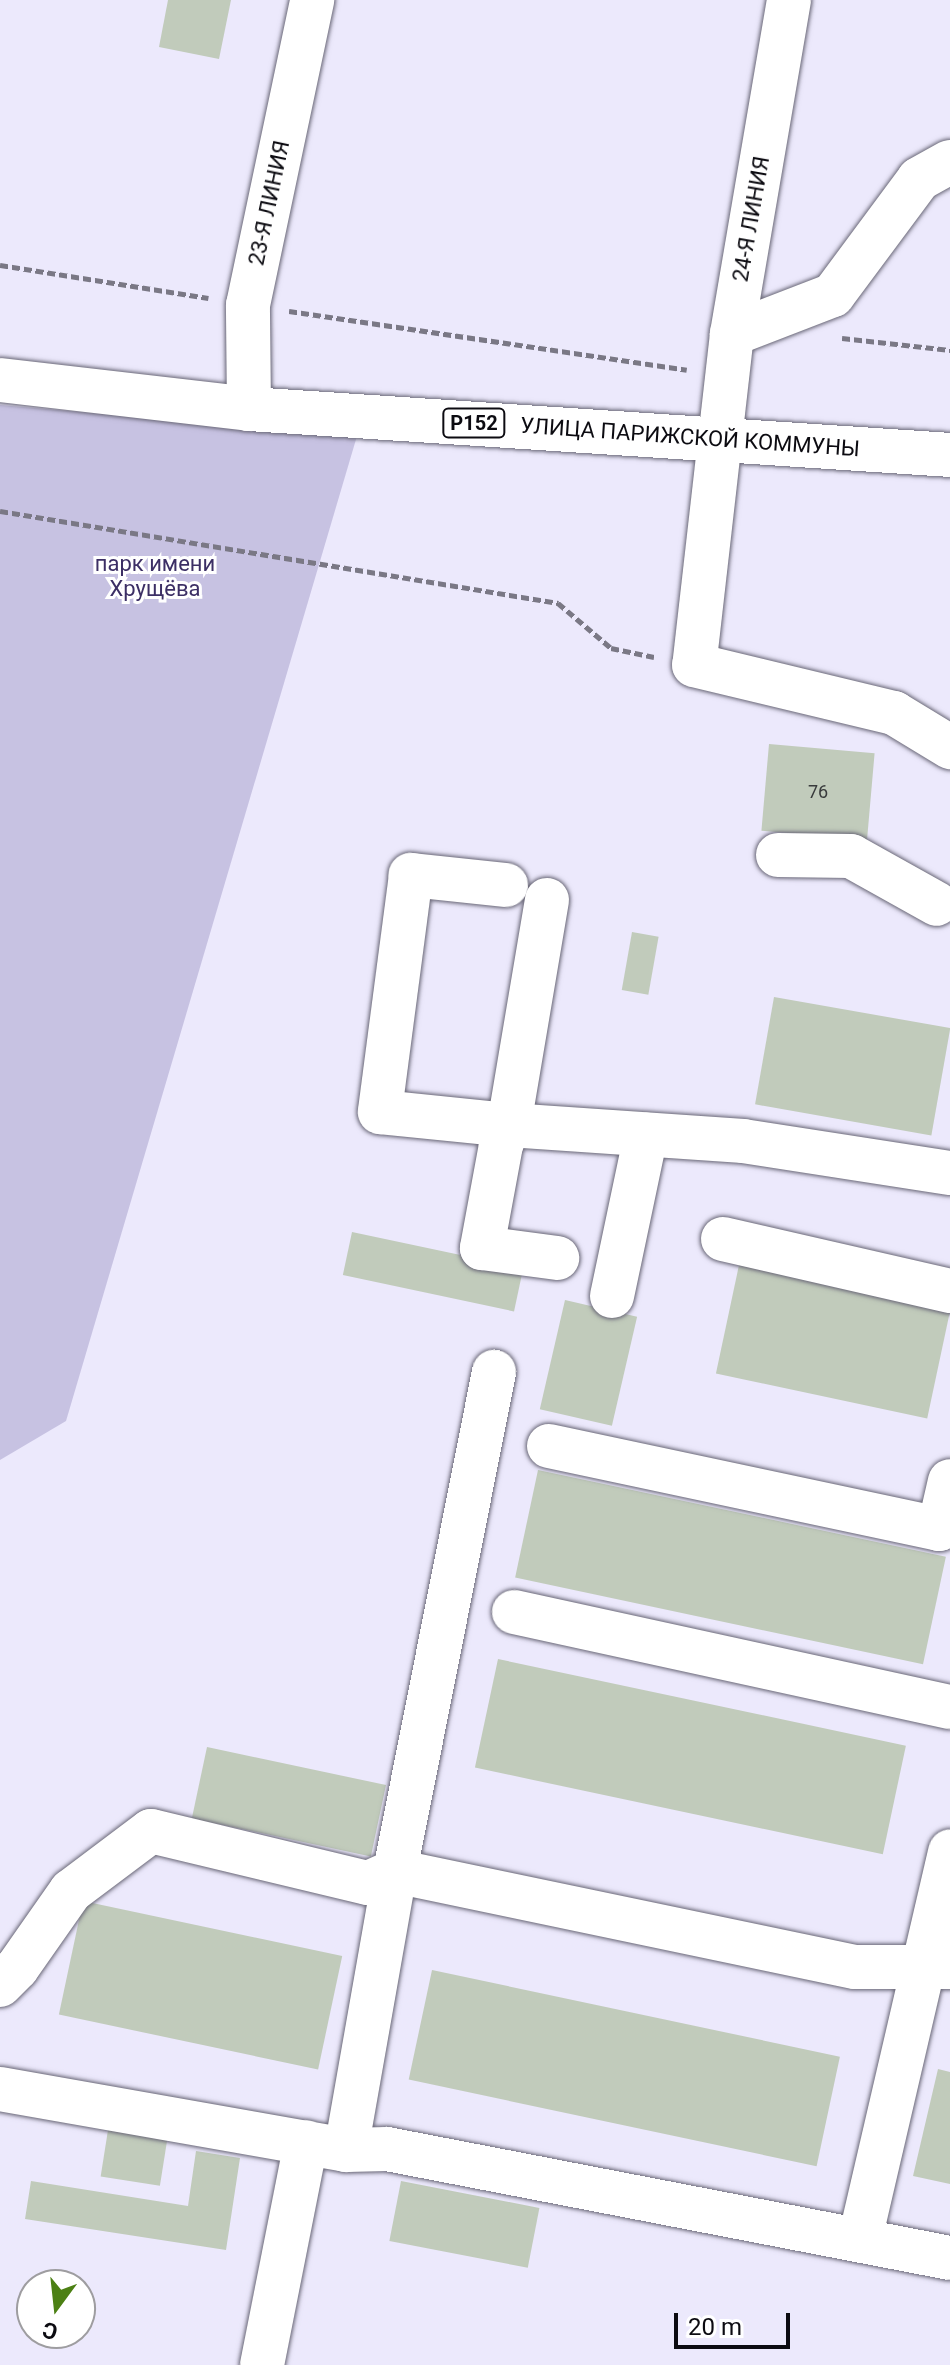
<!DOCTYPE html>
<html>
<head>
<meta charset="utf-8">
<style>
	body { margin:0 }
	#map { position:relative; width:950px; height:2365px; overflow:hidden; background:#ece9fc; font-family:Roboto,sans-serif }
	div>[style] { position:absolute }
	.green>* { inset:0; background:#c7c2e2 }
	.building>* { inset:0; background:#c1cbbb; transform-origin:0 0 }
	.path>* { height:5px; margin-top:-2.5px; transform-origin:0; background:repeating-linear-gradient(90deg,#7a7885 0 8px,transparent 0 12px) }
	.roads { filter:drop-shadow(0 0 2px #696777) drop-shadow(0 0 2px #696777) }
	.minor>* { height:44px; margin:-22px; padding:0 22px; transform-origin:22px; border-radius:22px; background:#fff }
	.major>* { height:44px; margin:-22px; padding:0 22px; transform-origin:22px; border-radius:22px; background:#fff }
	span { translate:-50% -50%; white-space:nowrap; text-align:center; line-height:1.15; -webkit-text-stroke:6px #fff; paint-order:stroke }
	.number-label { font-size:18px; color:#393b3c }
	.number-label span { -webkit-text-stroke-width:0 }
	.shield-label span { padding:2px 6px; background:#fff; border:2px solid; border-radius:6px; -webkit-text-stroke-width:0 }
	.shield-label { font-size:20px; color:#0c0b11; font-weight:700 }
	.street-label { font-size:22px; color:#0c0b11 }
	.park-label { font-size:22px; color:#3c2f65 }
	.north { position:absolute; left:16px; top:2269px; width:80px; height:80px; box-sizing:border-box; background:#fff; border:2px solid #9e9da0; border-radius:50%; rotate:195deg; font-size:22px; font-weight:700; line-height:32px; text-align:center; color:#0c0b11 }
	.north::after { content:''; display:block; margin:auto; width:28px; height:36px; background:#4c8014; clip-path:polygon(50% 0,100% 100%,50% 72%,0 100%) }
	.scale { position:absolute; left:674px; top:2313px; width:116px; height:36px; box-sizing:border-box; border:4px solid #0c0b11; border-top:0; padding-left:10px; font-size:24px; line-height:28px; white-space:nowrap; color:#0c0b11; -webkit-text-stroke:6px #fff; paint-order:stroke }
</style>
</head>
<body>
<div id="map">
	<div class="green">
		<div style="clip-path:polygon(0 405px,357px 436px,66px 1421px,0 1460px)"></div>
	</div>
	<div class="building">
		<div style="clip-path:polygon(168px 0,231px 0,219px 59px,159px 47px)"></div>
		<div style="left:769px;top:744px;width:106px;height:87px;rotate:5deg"></div>
		<div style="left:632px;top:932px;width:27px;height:59px;rotate:10deg"></div>
		<div style="left:774px;top:997px;width:179px;height:109px;rotate:10deg"></div>
		<div style="left:352px;top:1232px;width:175px;height:44px;rotate:12deg"></div>
		<div style="left:739px;top:1265px;width:216px;height:111px;rotate:12deg"></div>
		<div style="left:565px;top:1300px;width:74px;height:112px;rotate:13deg"></div>
		<div style="left:538px;top:1470px;width:417px;height:110px;rotate:12deg"></div>
		<div style="left:498px;top:1659px;width:417px;height:111px;rotate:12deg"></div>
		<div style="left:207px;top:1747px;width:183px;height:73px;rotate:12deg"></div>
		<div style="left:83px;top:1901px;width:265px;height:116px;rotate:12deg"></div>
		<div style="left:432px;top:1970px;width:417px;height:112px;rotate:12deg"></div>
		<div style="clip-path:polygon(938px 2069px,950px 2072px,950px 2184px,913px 2176px)"></div>
		<div style="left:108px;top:2130px;width:60px;height:47px;rotate:9deg"></div>
		<div style="clip-path:polygon(196px 2151px,240px 2158px,226px 2250px,25px 2219px,31px 2181px,188px 2206px)"></div>
		<div style="left:401px;top:2181px;width:141px;height:61px;rotate:11deg"></div>
	</div>
	<div class="path">
		<div style="left:0;top:265px;width:211px;rotate:9deg"></div>
		<div style="left:289px;top:311px;width:402px;rotate:8.4deg"></div>
		<div style="left:842px;top:338px;width:109px;rotate:6.3deg"></div>
		<div style="left:0;top:511px;width:566px;rotate:9.36deg"></div>
		<div style="left:558px;top:603px;width:70px;rotate:40.3deg"></div>
		<div style="left:611px;top:648px;width:44px;rotate:11.8deg"></div>
	</div>
	<div class="roads">
		<div class="minor">
			<div style="left:789px;top:0;width:339px;rotate:99.7deg"></div>
			<div style="left:732px;top:334px;width:333px;rotate:96.5deg"></div>
			<div style="left:694px;top:665px;width:206px;rotate:13.5deg"></div>
			<div style="left:894px;top:713px;width:66px;rotate:31.3deg"></div>
			<div style="left:732px;top:334px;width:108px;rotate:-21.1deg"></div>
			<div style="left:833px;top:295px;width:144px;rotate:-53.4deg"></div>
			<div style="left:919px;top:179px;width:35px;rotate:-29deg"></div>
			<div style="left:249px;top:409px;width:104px;rotate:-90.6deg"></div>
			<div style="left:248px;top:305px;width:312px;rotate:-78.1deg"></div>
			<div style="left:778px;top:855px;width:73px;rotate:0.8deg"></div>
			<div style="left:851px;top:856px;width:98px;rotate:29.2deg"></div>
			<div style="left:506px;top:885px;width:96px;rotate:-174deg"></div>
			<div style="left:411px;top:875px;width:239px;rotate:97.5deg"></div>
			<div style="left:380px;top:1112px;width:130px;rotate:5.8deg"></div>
			<div style="left:509px;top:1125px;width:235px;rotate:3.9deg"></div>
			<div style="left:743px;top:1141px;width:209px;rotate:8.8deg"></div>
			<div style="left:547px;top:900px;width:228px;rotate:99.6deg"></div>
			<div style="left:509px;top:1125px;width:22px;rotate:112deg"></div>
			<div style="left:501px;top:1145px;width:105px;rotate:100.5deg"></div>
			<div style="left:482px;top:1248px;width:76px;rotate:7.6deg"></div>
			<div style="left:723px;top:1239px;width:233px;rotate:12.9deg"></div>
			<div style="left:612px;top:1296px;width:165px;rotate:-78.1deg"></div>
			<div style="left:549px;top:1446px;width:399px;rotate:12deg"></div>
			<div style="left:939px;top:1529px;width:49px;rotate:-77.1deg"></div>
			<div style="left:514px;top:1612px;width:446px;rotate:12.3deg"></div>
			<div style="left:0;top:1985px;width:24px;rotate:-45deg"></div>
			<div style="left:17px;top:1968px;width:94px;rotate:-55deg"></div>
			<div style="left:71px;top:1891px;width:100px;rotate:-36.9deg"></div>
			<div style="left:151px;top:1831px;width:223px;rotate:13.5deg"></div>
			<div style="left:368px;top:1883px;width:30px;rotate:-24deg"></div>
			<div style="left:395px;top:1871px;width:470px;rotate:11.8deg"></div>
			<div style="left:855px;top:1967px;width:95px"></div>
			<div style="left:0;top:2089px;width:351px;rotate:10deg"></div>
			<div style="left:346px;top:2150px;width:41px;rotate:-1.4deg"></div>
			<div style="left:387px;top:2149px;width:573px;rotate:10.96deg"></div>
			<div style="left:346px;top:2150px;width:283px;rotate:-80deg"></div>
			<div style="left:395px;top:1871px;width:509px;rotate:-78.78deg"></div>
			<div style="left:860px;top:2239px;width:398px;rotate:-76.9deg"></div>
			<div style="left:262px;top:2365px;width:227px;rotate:-78.8deg"></div>
		</div>
		<div class="major">
			<div style="left:0;top:380px;width:251px;rotate:6.6deg"></div>
			<div style="left:249px;top:409px;width:703px;rotate:3.75deg"></div>
		</div>
	</div>
	<div class="number-label">
		<span style="left:818px;top:792px">76</span>
	</div>
	<div class="shield-label">
		<span style="left:474px;top:423px">Р152</span>
	</div>
	<div class="street-label">
		<span style="left:269px;top:203px;rotate:-78deg">23-Я ЛИНИЯ</span>
		<span style="left:751px;top:219px;rotate:-80deg">24-Я ЛИНИЯ</span>
		<span style="left:690px;top:437px;rotate:4deg">УЛИЦА ПАРИЖСКОЙ КОММУНЫ</span>
	</div>
	<div class="park-label">
		<span style="left:155px;top:576px">парк имени<br>Хрущёва</span>
	</div>
	<div class="north">С</div>
	<div class="scale">20 m</div>
</div>
</body>
</html>
